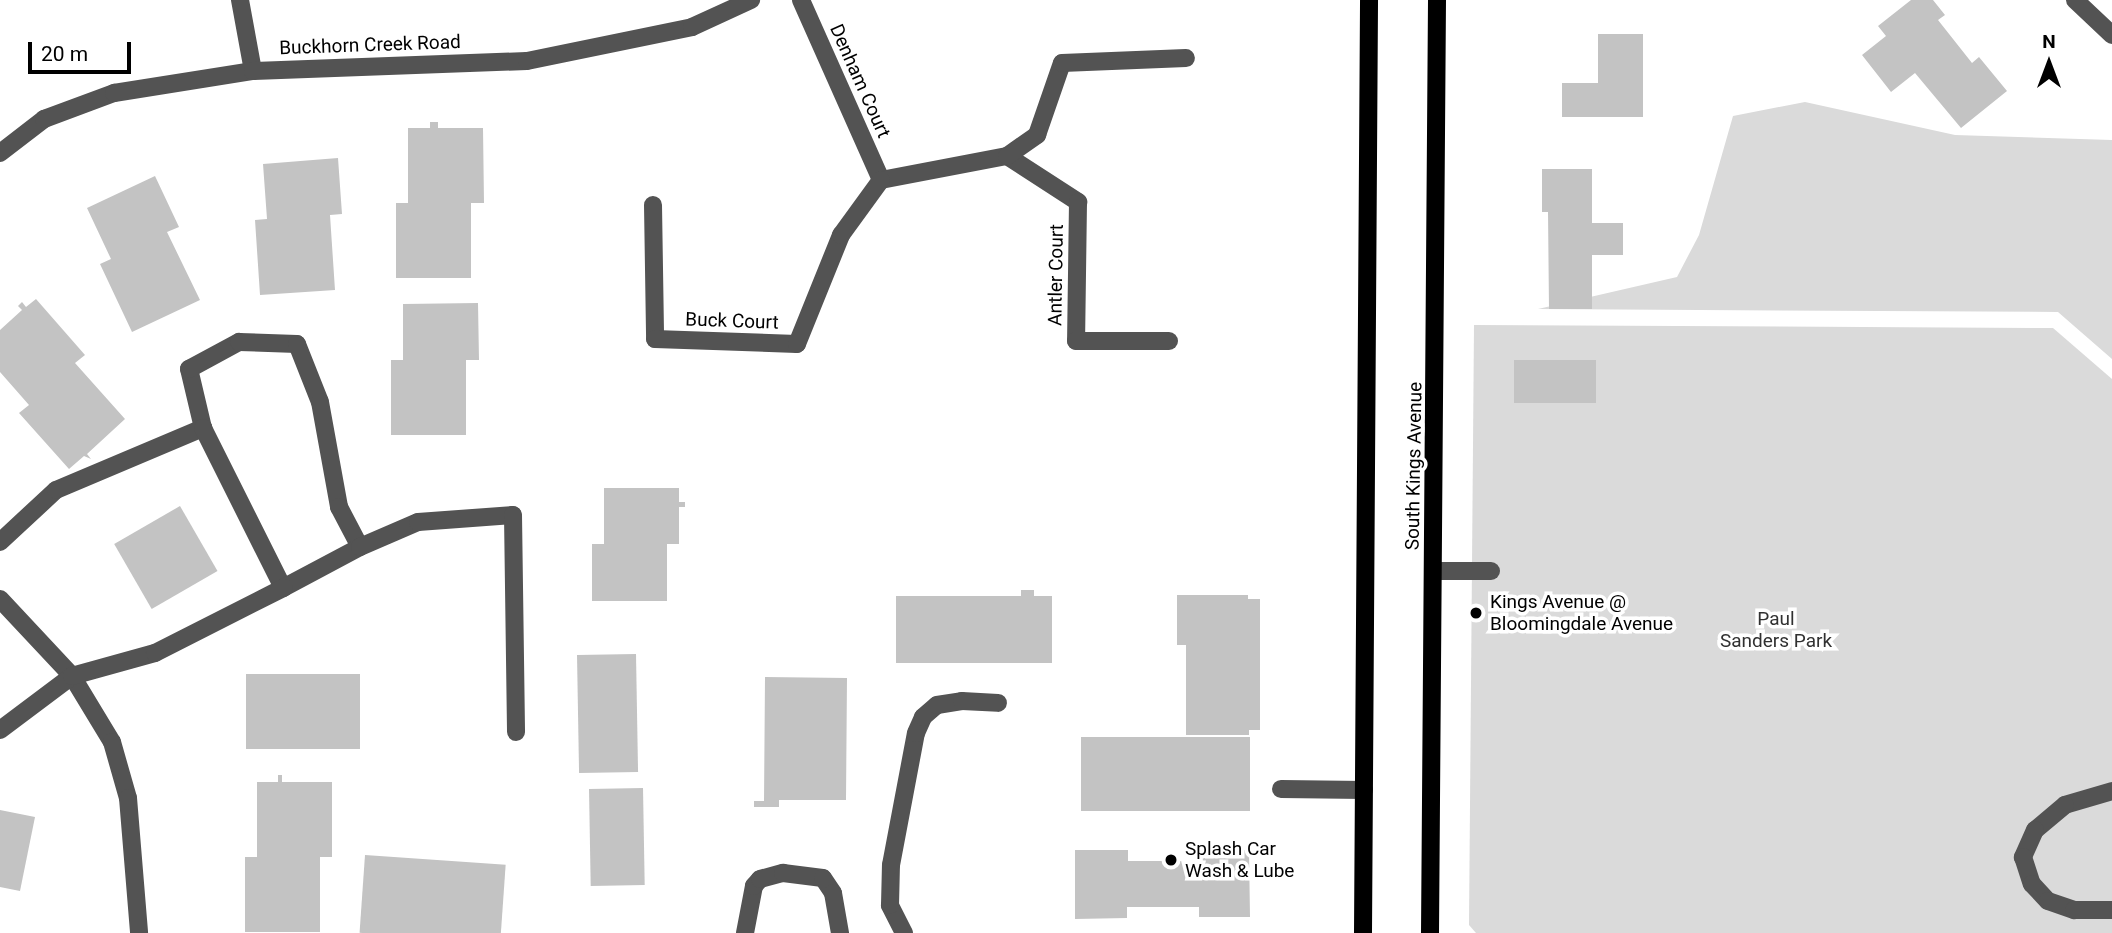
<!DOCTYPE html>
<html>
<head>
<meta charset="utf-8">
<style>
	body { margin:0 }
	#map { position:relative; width:2112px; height:933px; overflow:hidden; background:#fff; font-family:Roboto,sans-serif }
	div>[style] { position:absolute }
	.green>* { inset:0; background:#dadada }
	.building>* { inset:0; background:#c3c3c3; transform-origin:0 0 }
	.minor>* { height:18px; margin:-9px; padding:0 9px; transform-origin:9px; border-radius:9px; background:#535353 }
	.major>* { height:18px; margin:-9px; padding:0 9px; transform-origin:9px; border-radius:9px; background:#000 }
	.dots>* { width:19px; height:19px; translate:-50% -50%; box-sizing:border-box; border:4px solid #fff; border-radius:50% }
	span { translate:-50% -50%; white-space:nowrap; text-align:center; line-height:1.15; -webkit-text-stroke:7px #fff; paint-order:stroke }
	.street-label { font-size:19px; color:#000 }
	.poi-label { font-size:19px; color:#000 }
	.left { translate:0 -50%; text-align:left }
	.park-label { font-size:19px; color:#313131 }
	.north { position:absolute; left:2014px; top:28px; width:70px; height:70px; -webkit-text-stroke:5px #fff; paint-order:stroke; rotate:0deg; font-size:19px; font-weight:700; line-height:28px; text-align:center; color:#000 }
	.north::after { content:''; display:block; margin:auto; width:24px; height:32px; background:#000; clip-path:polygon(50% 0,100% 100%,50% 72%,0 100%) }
	.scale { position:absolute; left:28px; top:42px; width:103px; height:32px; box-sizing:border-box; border:4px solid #000; border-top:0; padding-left:9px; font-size:21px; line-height:24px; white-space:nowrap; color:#000; -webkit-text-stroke:5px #fff; paint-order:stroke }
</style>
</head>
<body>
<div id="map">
	<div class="green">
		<div style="clip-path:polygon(1805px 102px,1955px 135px,2112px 140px,2112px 359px,2058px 312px,1538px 309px,1677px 277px,1699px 235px,1733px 116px)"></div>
		<div style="clip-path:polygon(1474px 325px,2053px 328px,2112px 379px,2112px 933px,1476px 933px,1469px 925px)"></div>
	</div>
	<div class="building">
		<div style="clip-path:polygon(1911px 0,1933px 0,1945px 15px,1938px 20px,1972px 63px,1979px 57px,2007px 91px,1961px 128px,1915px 73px,1891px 92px,1862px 55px,1886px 36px,1878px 26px)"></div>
		<div style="clip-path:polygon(1598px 34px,1643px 34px,1643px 117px,1562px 117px,1562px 83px,1598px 83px)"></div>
		<div style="clip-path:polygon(430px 122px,438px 122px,438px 128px,483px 128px,484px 203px,471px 203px,471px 278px,396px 278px,396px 203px,408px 203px,408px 128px,430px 128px)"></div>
		<div style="clip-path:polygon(338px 158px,342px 214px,330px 215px,335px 290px,260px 295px,255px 220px,267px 219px,263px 164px)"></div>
		<div style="clip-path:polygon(1542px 169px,1592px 169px,1592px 223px,1623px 223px,1623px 255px,1592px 255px,1592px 309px,1549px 309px,1548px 212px,1542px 212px)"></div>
		<div style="clip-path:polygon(155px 176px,179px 227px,167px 232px,200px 300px,132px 332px,100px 264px,111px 259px,87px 208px)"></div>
		<div style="clip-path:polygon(36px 299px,85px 355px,75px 363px,125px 419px,87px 454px,91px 459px,84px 456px,69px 469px,19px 413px,29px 405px,0 372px,0 330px,22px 310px,18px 306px,22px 302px,26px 307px)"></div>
		<div style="clip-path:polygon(478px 303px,479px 360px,466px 360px,466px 435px,391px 435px,391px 360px,403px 360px,403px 304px)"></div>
		<div style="left:1514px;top:360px;width:82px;height:43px"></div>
		<div style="clip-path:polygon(604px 488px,679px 488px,679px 502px,685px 502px,685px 507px,679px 507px,679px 544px,667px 544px,667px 601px,592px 601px,592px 544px,604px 544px)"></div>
		<div style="left:180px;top:506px;width:75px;height:76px;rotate:60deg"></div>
		<div style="clip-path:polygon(1021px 590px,1034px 590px,1034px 596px,1052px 596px,1052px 663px,896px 663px,896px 596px,1021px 596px)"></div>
		<div style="clip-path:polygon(1177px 595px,1248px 595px,1248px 599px,1260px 599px,1260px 730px,1249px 730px,1249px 735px,1186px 735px,1186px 645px,1177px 645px)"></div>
		<div style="left:636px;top:654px;width:118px;height:59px;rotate:89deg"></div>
		<div style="left:246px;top:674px;width:114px;height:75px"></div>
		<div style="clip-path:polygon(765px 677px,847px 678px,846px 800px,779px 800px,779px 807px,754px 807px,754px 801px,764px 801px)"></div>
		<div style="left:1081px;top:737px;width:169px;height:74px"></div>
		<div style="clip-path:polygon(278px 775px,282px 775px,282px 782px,332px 782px,332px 857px,320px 857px,320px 932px,245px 932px,245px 857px,257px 857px,257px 782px,278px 782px)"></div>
		<div style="left:643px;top:788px;width:97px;height:54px;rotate:89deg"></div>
		<div style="clip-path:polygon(0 810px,35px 817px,20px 891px,0 887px)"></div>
		<div style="clip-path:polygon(1075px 850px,1128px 850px,1128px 861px,1198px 861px,1198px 851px,1249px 850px,1250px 917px,1199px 917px,1199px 907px,1127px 907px,1127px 918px,1075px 919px)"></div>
		<div style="left:365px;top:855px;width:141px;height:78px;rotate:4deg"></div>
	</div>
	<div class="minor">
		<div style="left:240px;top:0;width:72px;rotate:79.6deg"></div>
		<div style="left:801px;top:0;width:197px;rotate:66deg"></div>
		<div style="left:2075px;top:0;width:51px;rotate:43.4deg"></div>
		<div style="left:0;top:153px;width:56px;rotate:-37.7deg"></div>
		<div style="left:44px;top:119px;width:75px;rotate:-20.4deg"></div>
		<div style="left:114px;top:93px;width:141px;rotate:-9deg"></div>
		<div style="left:253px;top:71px;width:274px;rotate:-2.1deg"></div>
		<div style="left:527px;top:61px;width:168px;rotate:-11.6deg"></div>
		<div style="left:692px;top:27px;width:65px;rotate:-24.6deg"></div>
		<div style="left:1007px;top:156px;width:85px;rotate:32.9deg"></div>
		<div style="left:1078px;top:202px;width:139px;rotate:90.8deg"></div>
		<div style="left:1076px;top:341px;width:93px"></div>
		<div style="left:881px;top:180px;width:128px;rotate:-10.8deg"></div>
		<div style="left:1007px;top:156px;width:37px;rotate:-35deg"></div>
		<div style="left:1037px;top:135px;width:76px;rotate:-70.9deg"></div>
		<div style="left:1062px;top:63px;width:124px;rotate:-2.3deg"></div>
		<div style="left:653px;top:205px;width:134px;rotate:89.1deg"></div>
		<div style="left:655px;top:339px;width:142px;rotate:2deg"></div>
		<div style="left:797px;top:344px;width:118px;rotate:-68deg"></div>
		<div style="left:841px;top:235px;width:68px;rotate:-54deg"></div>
		<div style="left:203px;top:428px;width:61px;rotate:-103.3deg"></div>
		<div style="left:189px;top:369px;width:57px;rotate:-28.4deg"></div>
		<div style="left:239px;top:342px;width:58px;rotate:2deg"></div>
		<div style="left:297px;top:344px;width:62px;rotate:68.4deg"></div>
		<div style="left:320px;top:402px;width:107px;rotate:79.7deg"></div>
		<div style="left:339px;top:507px;width:45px;rotate:62.3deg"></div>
		<div style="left:0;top:542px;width:76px;rotate:-42.9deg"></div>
		<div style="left:56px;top:490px;width:160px;rotate:-22.9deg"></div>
		<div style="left:203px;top:428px;width:179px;rotate:63.4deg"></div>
		<div style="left:283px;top:588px;width:87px;rotate:-28deg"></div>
		<div style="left:360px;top:547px;width:63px;rotate:-23.3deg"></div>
		<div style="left:418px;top:522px;width:95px;rotate:-4.2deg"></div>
		<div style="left:513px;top:515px;width:217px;rotate:89.2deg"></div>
		<div style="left:1433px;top:571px;width:58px"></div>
		<div style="left:0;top:599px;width:105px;rotate:46.9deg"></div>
		<div style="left:72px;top:676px;width:77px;rotate:58.8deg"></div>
		<div style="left:112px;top:742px;width:58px;rotate:74.1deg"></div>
		<div style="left:128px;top:798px;width:135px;rotate:85.3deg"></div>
		<div style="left:0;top:730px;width:90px;rotate:-36.9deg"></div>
		<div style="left:72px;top:676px;width:86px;rotate:-15.5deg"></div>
		<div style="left:155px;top:653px;width:144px;rotate:-26.9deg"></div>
		<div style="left:1281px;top:789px;width:83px;rotate:0.7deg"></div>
		<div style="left:2112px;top:791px;width:49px;rotate:163.4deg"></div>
		<div style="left:2065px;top:805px;width:39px;rotate:140deg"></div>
		<div style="left:2035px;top:830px;width:30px;rotate:114deg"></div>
		<div style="left:2023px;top:857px;width:28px;rotate:72deg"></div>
		<div style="left:2032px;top:884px;width:23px;rotate:47deg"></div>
		<div style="left:2048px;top:901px;width:28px;rotate:19deg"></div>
		<div style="left:2074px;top:910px;width:38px"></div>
		<div style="left:745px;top:933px;width:48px;rotate:-79.2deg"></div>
		<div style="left:754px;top:886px;width:9px;rotate:-49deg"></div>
		<div style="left:760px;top:879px;width:24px;rotate:-15deg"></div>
		<div style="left:783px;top:873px;width:40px;rotate:7.1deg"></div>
		<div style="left:823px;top:878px;width:18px;rotate:56deg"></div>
		<div style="left:833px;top:893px;width:41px;rotate:80.1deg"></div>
		<div style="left:904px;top:933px;width:31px;rotate:-117deg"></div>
		<div style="left:890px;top:905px;width:40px;rotate:-88.6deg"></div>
		<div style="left:891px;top:865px;width:134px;rotate:-79.3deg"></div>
		<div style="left:916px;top:733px;width:17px;rotate:-66deg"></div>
		<div style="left:923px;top:717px;width:18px;rotate:-41deg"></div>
		<div style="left:937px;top:705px;width:25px;rotate:-9deg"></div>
		<div style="left:962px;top:701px;width:36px;rotate:3deg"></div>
	</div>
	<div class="major">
		<div style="left:1363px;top:933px;width:933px;rotate:-89.63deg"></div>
		<div style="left:1430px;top:933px;width:933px;rotate:-89.57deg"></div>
	</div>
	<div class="dots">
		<div style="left:1476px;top:613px;background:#000"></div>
		<div style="left:1171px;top:860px;background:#000"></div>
	</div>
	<div class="street-label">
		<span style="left:370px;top:45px;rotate:-2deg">Buckhorn Creek Road</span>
		<span style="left:860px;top:81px;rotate:66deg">Denham Court</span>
		<span style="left:1056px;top:275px;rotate:-89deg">Antler Court</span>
		<span style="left:732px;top:321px;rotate:2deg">Buck Court</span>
		<span style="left:1414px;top:466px;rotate:-89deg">South Kings Avenue</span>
	</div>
	<div class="poi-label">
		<span class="left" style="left:1490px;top:613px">Kings Avenue @<br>Bloomingdale Avenue</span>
		<span class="left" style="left:1185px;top:860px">Splash Car<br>Wash &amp; Lube</span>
	</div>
	<div class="park-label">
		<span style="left:1776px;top:630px">Paul<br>Sanders Park</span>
	</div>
	<div class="north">N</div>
	<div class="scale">20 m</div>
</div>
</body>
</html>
